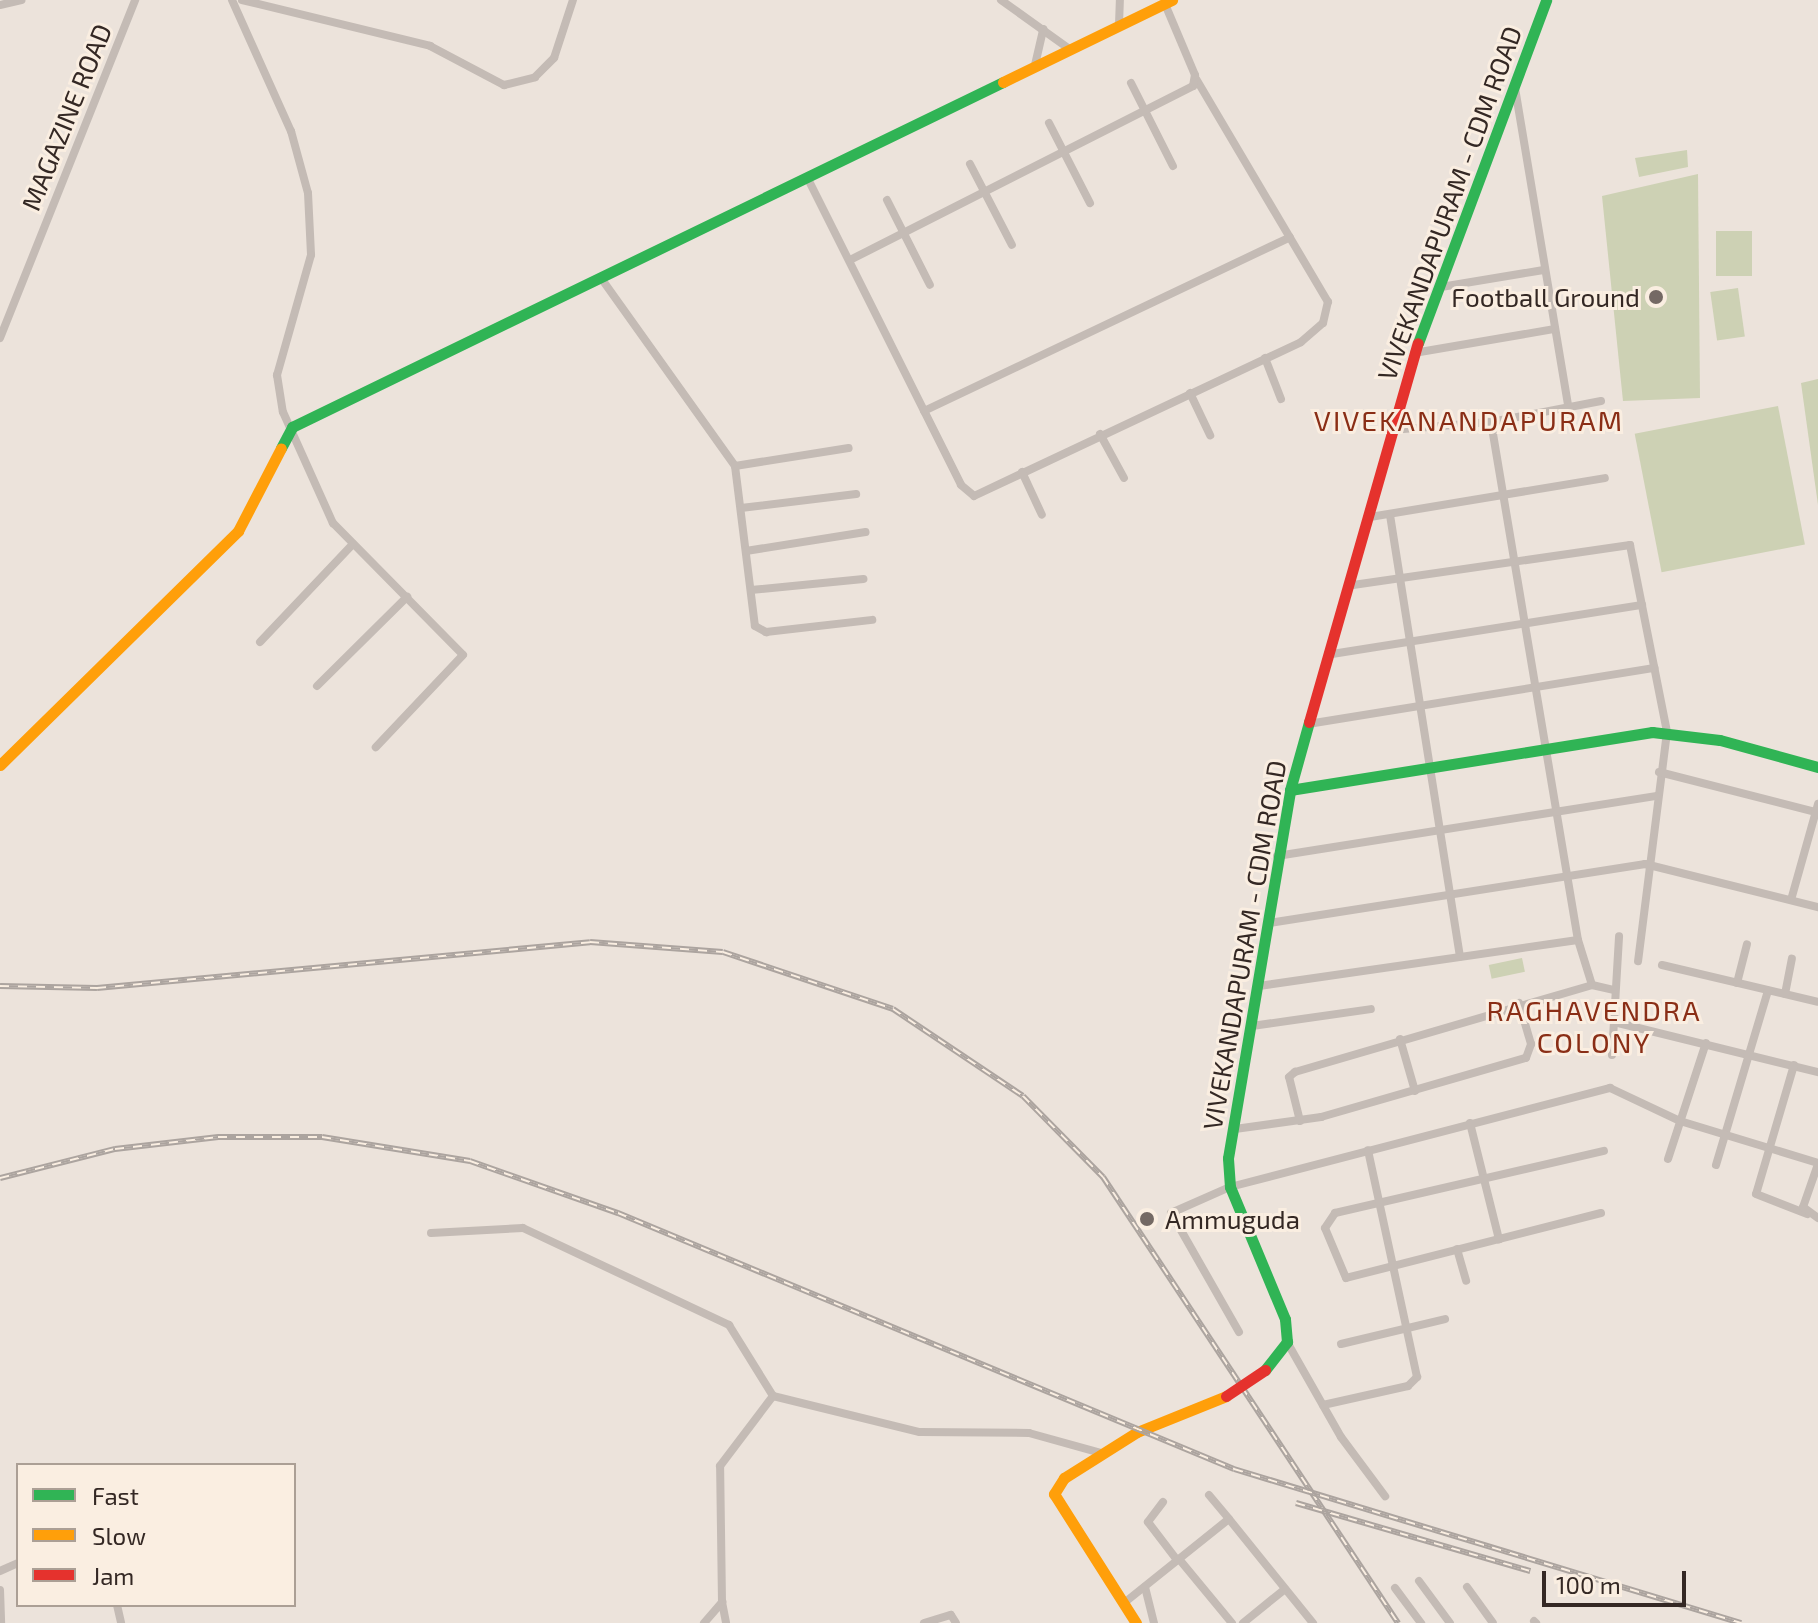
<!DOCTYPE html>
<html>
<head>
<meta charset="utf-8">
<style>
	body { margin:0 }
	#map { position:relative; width:1818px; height:1623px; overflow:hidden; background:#ece3db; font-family:"Exo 2",sans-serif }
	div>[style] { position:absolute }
	.green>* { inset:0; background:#cdd1b4; transform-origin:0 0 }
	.street>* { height:8px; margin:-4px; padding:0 4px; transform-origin:4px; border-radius:4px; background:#c4bbb5 }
	.fast>* { height:11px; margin:-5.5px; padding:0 5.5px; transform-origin:5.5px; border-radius:5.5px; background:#30b455 }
	.slow>* { height:11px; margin:-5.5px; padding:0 5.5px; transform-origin:5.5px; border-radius:5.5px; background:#ff9f0a }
	.jam>* { height:11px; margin:-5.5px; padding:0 5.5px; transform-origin:5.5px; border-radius:5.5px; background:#e5322d }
	.rail>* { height:6px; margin-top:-3px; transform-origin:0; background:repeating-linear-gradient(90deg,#faeee1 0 9px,#aca49f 0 18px); box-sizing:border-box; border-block:2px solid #aca49f }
	.jam-bridge>* { height:11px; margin:-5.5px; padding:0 5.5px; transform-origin:5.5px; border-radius:5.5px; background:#e5322d }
	.dots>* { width:22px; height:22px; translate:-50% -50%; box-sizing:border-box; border:4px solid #faeee1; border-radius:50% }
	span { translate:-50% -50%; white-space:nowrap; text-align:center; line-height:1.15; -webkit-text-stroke:6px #faeee1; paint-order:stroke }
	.street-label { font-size:26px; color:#342824 }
	.poi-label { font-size:26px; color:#342824 }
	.right { translate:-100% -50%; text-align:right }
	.left { translate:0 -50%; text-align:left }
	.neighbourhood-label { font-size:28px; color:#8a2e16; letter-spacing:2px }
	.legend { position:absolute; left:16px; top:1463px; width:280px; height:144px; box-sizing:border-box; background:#faeee1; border:2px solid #ab9f95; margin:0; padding:10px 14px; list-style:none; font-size:24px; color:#342824 }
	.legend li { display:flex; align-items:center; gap:16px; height:40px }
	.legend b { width:40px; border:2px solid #ab9f95 }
	.scale { position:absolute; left:1542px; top:1571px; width:144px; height:36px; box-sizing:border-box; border:4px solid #342824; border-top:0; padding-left:10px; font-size:24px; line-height:28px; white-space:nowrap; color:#342824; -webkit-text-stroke:6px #faeee1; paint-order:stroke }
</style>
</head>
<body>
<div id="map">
	<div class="green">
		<div style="clip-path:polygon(1687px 150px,1688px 167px,1639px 177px,1635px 158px)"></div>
		<div style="clip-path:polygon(1698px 174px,1700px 398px,1623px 401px,1602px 196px)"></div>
		<div style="left:1752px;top:231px;width:45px;height:36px;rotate:90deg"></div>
		<div style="left:1738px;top:288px;width:49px;height:28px;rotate:82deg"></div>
		<div style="clip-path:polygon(1818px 379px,1818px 505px,1801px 383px)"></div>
		<div style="left:1778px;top:406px;width:141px;height:146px;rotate:79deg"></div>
		<div style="left:1522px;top:958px;width:14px;height:34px;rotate:78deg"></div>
	</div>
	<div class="street">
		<div style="left:232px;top:0;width:144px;rotate:65.8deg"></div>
		<div style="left:291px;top:131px;width:64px;rotate:74.7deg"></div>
		<div style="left:308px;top:193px;width:62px;rotate:87.2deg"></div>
		<div style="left:311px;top:255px;width:125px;rotate:105.8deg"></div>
		<div style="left:277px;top:375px;width:37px;rotate:81deg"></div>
		<div style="left:283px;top:412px;width:122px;rotate:65.8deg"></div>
		<div style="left:333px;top:523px;width:185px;rotate:45.4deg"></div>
		<div style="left:463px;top:655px;width:127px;rotate:133.4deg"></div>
		<div style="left:242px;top:0;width:194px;rotate:13.7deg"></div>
		<div style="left:430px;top:46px;width:84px;rotate:27.8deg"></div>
		<div style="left:504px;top:85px;width:32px;rotate:-14deg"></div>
		<div style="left:535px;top:77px;width:27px;rotate:-45deg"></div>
		<div style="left:554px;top:58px;width:61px;rotate:-71.9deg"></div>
		<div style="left:1001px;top:0;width:82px;rotate:35.6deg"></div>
		<div style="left:0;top:5px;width:22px;rotate:-13deg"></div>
		<div style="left:1119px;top:25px;width:25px;rotate:-88deg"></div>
		<div style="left:1035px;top:65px;width:37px;rotate:-77deg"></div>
		<div style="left:1131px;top:83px;width:93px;rotate:63.2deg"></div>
		<div style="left:1515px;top:88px;width:320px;rotate:80.5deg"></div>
		<div style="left:1049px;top:123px;width:90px;rotate:62.9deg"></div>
		<div style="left:970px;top:164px;width:91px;rotate:62.6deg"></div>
		<div style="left:807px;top:177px;width:344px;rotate:63.4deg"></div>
		<div style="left:961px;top:485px;width:17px;rotate:40deg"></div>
		<div style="left:974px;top:496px;width:361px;rotate:-25.2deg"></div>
		<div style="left:1301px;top:342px;width:29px;rotate:-41deg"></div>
		<div style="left:1323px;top:323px;width:22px;rotate:-77deg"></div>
		<div style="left:1328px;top:302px;width:259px;rotate:-120.6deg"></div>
		<div style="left:887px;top:200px;width:95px;rotate:63.2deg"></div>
		<div style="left:850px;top:260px;width:385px;rotate:-26.9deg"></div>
		<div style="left:1193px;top:86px;width:11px;rotate:-80deg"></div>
		<div style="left:1195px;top:75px;width:77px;rotate:-112.9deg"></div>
		<div style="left:601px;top:278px;width:231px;rotate:54.5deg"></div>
		<div style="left:735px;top:466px;width:161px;rotate:82.9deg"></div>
		<div style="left:755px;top:626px;width:13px;rotate:29deg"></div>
		<div style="left:766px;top:632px;width:107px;rotate:-6.5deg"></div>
		<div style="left:1441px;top:287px;width:104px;rotate:-9.4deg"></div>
		<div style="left:0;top:338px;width:364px;rotate:-68.2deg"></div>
		<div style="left:1414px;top:353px;width:143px;rotate:-9.7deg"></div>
		<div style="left:1265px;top:358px;width:44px;rotate:68.7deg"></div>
		<div style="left:1190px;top:393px;width:47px;rotate:64.5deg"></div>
		<div style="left:924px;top:411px;width:405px;rotate:-25.4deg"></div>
		<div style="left:1491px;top:422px;width:525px;rotate:80.47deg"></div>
		<div style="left:1578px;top:940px;width:47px;rotate:72.7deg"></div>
		<div style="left:1592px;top:985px;width:23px;rotate:13deg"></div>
		<div style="left:1391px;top:430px;width:100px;rotate:-4.6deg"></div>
		<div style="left:1491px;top:422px;width:112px;rotate:-10.8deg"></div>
		<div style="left:1100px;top:434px;width:50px;rotate:61.4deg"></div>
		<div style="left:735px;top:466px;width:115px;rotate:-9deg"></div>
		<div style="left:1022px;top:472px;width:47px;rotate:65.1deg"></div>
		<div style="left:741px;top:508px;width:116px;rotate:-6.9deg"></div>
		<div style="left:1390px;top:515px;width:447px;rotate:81deg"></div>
		<div style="left:1370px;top:517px;width:238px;rotate:-9.4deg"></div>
		<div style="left:746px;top:551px;width:121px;rotate:-9deg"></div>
		<div style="left:1353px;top:585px;width:280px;rotate:-8.2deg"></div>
		<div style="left:1630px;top:545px;width:191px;rotate:78.8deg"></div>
		<div style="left:1667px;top:732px;width:231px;rotate:97.2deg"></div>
		<div style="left:751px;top:590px;width:113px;rotate:-5.6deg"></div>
		<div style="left:260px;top:642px;width:135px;rotate:-46.5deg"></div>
		<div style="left:1332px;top:654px;width:314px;rotate:-9deg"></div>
		<div style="left:317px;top:686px;width:127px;rotate:-44.7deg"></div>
		<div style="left:1308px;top:724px;width:351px;rotate:-9.2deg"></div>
		<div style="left:1659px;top:772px;width:162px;rotate:14.3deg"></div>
		<div style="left:1277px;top:856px;width:383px;rotate:-9deg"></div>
		<div style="left:1791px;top:900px;width:100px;rotate:-74.3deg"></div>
		<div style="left:1269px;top:923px;width:381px;rotate:-8.9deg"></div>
		<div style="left:1645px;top:864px;width:178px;rotate:14deg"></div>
		<div style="left:1662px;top:965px;width:160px;rotate:13.3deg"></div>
		<div style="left:1737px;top:983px;width:40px;rotate:-75.6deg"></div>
		<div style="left:1259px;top:986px;width:322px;rotate:-8.2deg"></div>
		<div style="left:1785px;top:994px;width:36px;rotate:-79deg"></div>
		<div style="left:1614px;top:1022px;width:210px;rotate:13.8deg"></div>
		<div style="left:1252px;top:1026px;width:120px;rotate:-8.1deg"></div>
		<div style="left:1400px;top:1039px;width:54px;rotate:73.9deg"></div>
		<div style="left:1612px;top:1055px;width:119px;rotate:-86.6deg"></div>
		<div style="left:1794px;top:1065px;width:134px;rotate:106.4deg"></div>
		<div style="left:1756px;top:1194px;width:55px;rotate:21.4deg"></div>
		<div style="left:1300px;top:1121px;width:45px;rotate:-104deg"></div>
		<div style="left:1289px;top:1077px;width:8px;rotate:-40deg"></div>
		<div style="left:1295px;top:1072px;width:309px;rotate:-16.3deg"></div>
		<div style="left:1470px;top:1123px;width:120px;rotate:76deg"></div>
		<div style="left:1235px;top:1129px;width:87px;rotate:-7.9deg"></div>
		<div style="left:1321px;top:1117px;width:213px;rotate:-16.1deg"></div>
		<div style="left:1526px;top:1058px;width:15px;rotate:-70deg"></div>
		<div style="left:1531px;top:1044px;width:43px;rotate:-106.3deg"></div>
		<div style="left:1668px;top:1159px;width:122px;rotate:-71.9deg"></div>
		<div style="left:1818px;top:1164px;width:46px;rotate:109.2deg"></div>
		<div style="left:1803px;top:1207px;width:19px;rotate:36deg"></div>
		<div style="left:1716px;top:1165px;width:182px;rotate:-73.4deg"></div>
		<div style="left:1601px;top:1213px;width:263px;rotate:165.7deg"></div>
		<div style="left:1346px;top:1278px;width:54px;rotate:-112.8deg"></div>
		<div style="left:1325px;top:1228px;width:18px;rotate:-56deg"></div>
		<div style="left:1335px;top:1213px;width:276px;rotate:-13deg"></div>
		<div style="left:431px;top:1233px;width:92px;rotate:-3.1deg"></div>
		<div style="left:523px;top:1228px;width:228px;rotate:25.2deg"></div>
		<div style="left:729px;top:1325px;width:84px;rotate:58.2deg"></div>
		<div style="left:773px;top:1396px;width:151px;rotate:13.8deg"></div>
		<div style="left:920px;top:1432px;width:109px;rotate:0.5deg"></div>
		<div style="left:1029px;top:1433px;width:78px;rotate:15.6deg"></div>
		<div style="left:1457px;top:1249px;width:33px;rotate:74deg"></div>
		<div style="left:1239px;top:1332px;width:137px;rotate:-119.7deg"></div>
		<div style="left:1171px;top:1213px;width:64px;rotate:-23.8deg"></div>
		<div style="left:1230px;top:1187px;width:393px;rotate:-14.6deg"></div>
		<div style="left:1610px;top:1088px;width:77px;rotate:25.2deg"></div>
		<div style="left:1680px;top:1121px;width:144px;rotate:16.9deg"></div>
		<div style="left:1287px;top:1342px;width:109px;rotate:60.4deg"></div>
		<div style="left:1341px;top:1437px;width:74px;rotate:53.3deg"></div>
		<div style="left:1341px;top:1344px;width:107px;rotate:-13.5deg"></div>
		<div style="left:1323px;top:1405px;width:87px;rotate:-12.6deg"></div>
		<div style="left:1408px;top:1386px;width:13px;rotate:-45deg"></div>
		<div style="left:1417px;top:1377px;width:232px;rotate:-102.2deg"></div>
		<div style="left:1209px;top:1495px;width:31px;rotate:50deg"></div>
		<div style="left:1163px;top:1502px;width:25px;rotate:127deg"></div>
		<div style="left:1148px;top:1522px;width:48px;rotate:52.7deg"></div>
		<div style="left:1179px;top:1559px;width:83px;rotate:50.4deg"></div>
		<div style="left:0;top:1571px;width:20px;rotate:-24deg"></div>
		<div style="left:1419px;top:1581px;width:52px;rotate:53.6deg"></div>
		<div style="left:1145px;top:1587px;width:37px;rotate:76deg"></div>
		<div style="left:1467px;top:1587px;width:44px;rotate:54.2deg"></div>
		<div style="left:1395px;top:1588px;width:44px;rotate:53.4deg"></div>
		<div style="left:0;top:1590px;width:33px;rotate:88deg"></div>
		<div style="left:722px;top:1602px;width:21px;rotate:79deg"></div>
		<div style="left:1124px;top:1603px;width:134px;rotate:-38.7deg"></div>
		<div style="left:1229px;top:1519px;width:134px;rotate:51.1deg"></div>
		<div style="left:117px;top:1605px;width:18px;rotate:77deg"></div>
		<div style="left:1534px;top:1621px;width:3px;rotate:45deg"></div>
		<div style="left:704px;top:1623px;width:28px;rotate:-49deg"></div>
		<div style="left:722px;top:1602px;width:136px;rotate:-90.8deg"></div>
		<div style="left:720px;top:1466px;width:88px;rotate:-52.9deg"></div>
		<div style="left:924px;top:1623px;width:28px;rotate:-17deg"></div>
		<div style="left:951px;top:1615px;width:9px;rotate:58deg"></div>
		<div style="left:1243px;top:1623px;width:54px;rotate:-39deg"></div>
	</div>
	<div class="fast">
		<div style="left:1418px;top:343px;width:366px;rotate:-69.5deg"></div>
		<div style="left:281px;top:448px;width:24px;rotate:-62deg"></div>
		<div style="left:292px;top:427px;width:790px;rotate:-25.88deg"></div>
		<div style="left:1290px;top:790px;width:367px;rotate:-9.1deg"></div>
		<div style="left:1652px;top:732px;width:68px;rotate:6.7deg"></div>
		<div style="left:1720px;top:740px;width:102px;rotate:15.4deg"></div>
		<div style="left:1265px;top:1370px;width:36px;rotate:-52deg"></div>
		<div style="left:1287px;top:1342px;width:23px;rotate:-95deg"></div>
		<div style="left:1285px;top:1319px;width:143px;rotate:-112.6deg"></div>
		<div style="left:1230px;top:1187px;width:29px;rotate:-94deg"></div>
		<div style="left:1228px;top:1158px;width:373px;rotate:-80.4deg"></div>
		<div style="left:1290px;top:790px;width:71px;rotate:-74.4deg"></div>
	</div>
	<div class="slow">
		<div style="left:1003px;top:82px;width:188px;rotate:-25.9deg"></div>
		<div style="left:0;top:765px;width:334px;rotate:-44.5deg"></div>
		<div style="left:238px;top:531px;width:93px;rotate:-62.6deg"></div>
		<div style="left:1136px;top:1623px;width:153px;rotate:-122.4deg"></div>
		<div style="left:1054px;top:1494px;width:19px;rotate:-58deg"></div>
		<div style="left:1064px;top:1478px;width:86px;rotate:-32.2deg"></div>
		<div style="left:1137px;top:1432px;width:96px;rotate:-22deg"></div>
	</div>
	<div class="jam">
		<div style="left:1309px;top:722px;width:394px;rotate:-74deg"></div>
	</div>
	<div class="rail">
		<div style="left:0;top:986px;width:97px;rotate:1.2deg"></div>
		<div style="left:97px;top:988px;width:495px;rotate:-5.3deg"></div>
		<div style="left:590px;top:942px;width:133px;rotate:4.3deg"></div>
		<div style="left:723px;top:952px;width:179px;rotate:18.5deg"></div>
		<div style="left:893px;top:1009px;width:156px;rotate:33.8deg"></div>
		<div style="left:1023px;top:1096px;width:114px;rotate:45.4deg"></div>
		<div style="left:1103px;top:1177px;width:535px;rotate:56.52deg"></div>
		<div style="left:0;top:1178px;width:119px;rotate:-14.2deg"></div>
		<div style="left:115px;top:1149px;width:104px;rotate:-6.6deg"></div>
		<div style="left:218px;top:1137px;width:104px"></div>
		<div style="left:322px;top:1137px;width:150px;rotate:9.2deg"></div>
		<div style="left:470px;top:1161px;width:157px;rotate:19.4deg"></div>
		<div style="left:618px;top:1213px;width:667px;rotate:22.57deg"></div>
		<div style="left:1234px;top:1469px;width:530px;rotate:16.9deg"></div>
		<div style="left:1296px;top:1503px;width:244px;rotate:16.2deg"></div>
	</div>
	<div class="jam-bridge">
		<div style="left:1226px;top:1396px;width:47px;rotate:-33.7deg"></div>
	</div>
	<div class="dots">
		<div style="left:1656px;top:297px;background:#746964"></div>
		<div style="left:1147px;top:1219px;background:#746964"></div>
	</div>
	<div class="street-label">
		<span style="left:66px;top:117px;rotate:-68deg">MAGAZINE ROAD</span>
		<span style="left:1449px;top:203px;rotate:-70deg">VIVEKANDAPURAM - CDM ROAD</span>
		<span style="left:1244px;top:945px;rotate:-80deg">VIVEKANDAPURAM - CDM ROAD</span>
	</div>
	<div class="poi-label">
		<span class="right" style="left:1640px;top:297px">Football Ground</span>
		<span class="left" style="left:1165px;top:1219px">Ammuguda</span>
	</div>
	<div class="neighbourhood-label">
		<span style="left:1469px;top:420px">VIVEKANANDAPURAM</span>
		<span style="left:1594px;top:1026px">RAGHAVENDRA<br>COLONY</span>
	</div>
	<ul class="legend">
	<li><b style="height:10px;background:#30b455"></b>Fast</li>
	<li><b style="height:10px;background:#ff9f0a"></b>Slow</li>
	<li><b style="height:10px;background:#e5322d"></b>Jam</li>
	</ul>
	<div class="scale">100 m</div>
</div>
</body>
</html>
